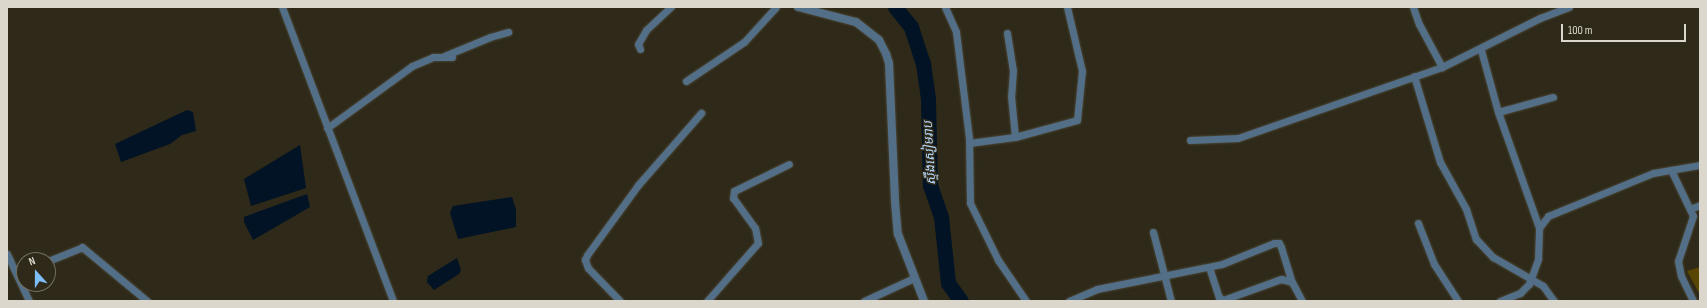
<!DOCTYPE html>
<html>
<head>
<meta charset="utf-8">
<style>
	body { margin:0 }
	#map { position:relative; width:1707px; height:308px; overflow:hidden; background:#2e2918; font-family:"Sofia Sans Condensed","Noto Sans Khmer",sans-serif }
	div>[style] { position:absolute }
	.green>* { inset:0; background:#594600 }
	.water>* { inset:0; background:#011325 }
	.river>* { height:15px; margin:-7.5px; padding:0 7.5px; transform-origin:7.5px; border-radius:7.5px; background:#011325 }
	.roads { filter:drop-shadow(0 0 1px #4a4535) drop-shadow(0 0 1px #4a4535) }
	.minor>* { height:7px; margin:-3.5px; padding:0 3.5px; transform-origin:3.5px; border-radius:3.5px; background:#536e87 }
	.tertiary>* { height:8px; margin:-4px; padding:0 4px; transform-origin:4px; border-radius:4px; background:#536e87 }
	span { translate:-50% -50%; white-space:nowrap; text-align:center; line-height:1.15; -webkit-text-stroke:3px #2e2918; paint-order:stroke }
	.water-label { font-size:13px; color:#b4d6f7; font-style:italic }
	.frame { position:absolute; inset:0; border:8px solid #dbd7cd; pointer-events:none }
	.north { position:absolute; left:16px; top:252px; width:40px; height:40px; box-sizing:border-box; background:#2e2918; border:1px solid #736f60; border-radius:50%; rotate:339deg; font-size:11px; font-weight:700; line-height:16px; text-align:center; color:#dbd7cd }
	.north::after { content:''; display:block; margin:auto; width:14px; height:18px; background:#7dbef9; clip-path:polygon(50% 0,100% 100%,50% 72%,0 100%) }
	.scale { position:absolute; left:1561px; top:24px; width:125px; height:18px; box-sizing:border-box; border:2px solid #dbd7cd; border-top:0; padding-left:5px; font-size:12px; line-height:14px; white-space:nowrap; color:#dbd7cd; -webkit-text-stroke:3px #2e2918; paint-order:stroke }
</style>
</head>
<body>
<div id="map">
	<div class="green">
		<div style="clip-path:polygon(1700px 267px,1700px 295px,1687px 271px)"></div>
	</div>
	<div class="water">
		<div style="clip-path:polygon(187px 110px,193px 112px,196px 131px,182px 135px,170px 144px,121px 162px,115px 144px)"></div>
		<div style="clip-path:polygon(300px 145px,306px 188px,251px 206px,244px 179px)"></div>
		<div style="clip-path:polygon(307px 194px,310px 207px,253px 240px,244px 222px,244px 217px)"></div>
		<div style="clip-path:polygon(512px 197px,516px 209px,516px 227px,458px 239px,450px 213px,453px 206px)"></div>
		<div style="clip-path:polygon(457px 258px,461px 270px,459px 274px,434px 290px,427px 282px,428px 276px)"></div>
	</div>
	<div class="river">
		<div style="left:895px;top:7px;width:26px;rotate:51deg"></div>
		<div style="left:911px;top:27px;width:38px;rotate:72deg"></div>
		<div style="left:923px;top:63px;width:37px;rotate:82deg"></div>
		<div style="left:928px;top:100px;width:85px;rotate:88.7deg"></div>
		<div style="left:930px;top:185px;width:34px;rotate:71deg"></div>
		<div style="left:941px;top:217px;width:66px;rotate:83.9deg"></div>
		<div style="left:948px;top:283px;width:22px;rotate:54deg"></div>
	</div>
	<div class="roads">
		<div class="minor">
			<div style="left:282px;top:7px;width:314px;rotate:69.3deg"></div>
			<div style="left:945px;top:7px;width:27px;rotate:66deg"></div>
			<div style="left:956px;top:32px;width:107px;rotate:83deg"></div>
			<div style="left:969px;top:138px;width:65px;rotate:89.1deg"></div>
			<div style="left:970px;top:203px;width:64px;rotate:63.8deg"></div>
			<div style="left:998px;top:260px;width:50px;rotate:55.7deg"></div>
			<div style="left:1413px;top:7px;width:18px;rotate:71deg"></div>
			<div style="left:1419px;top:24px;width:49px;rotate:61.9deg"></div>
			<div style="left:1007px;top:33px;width:37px;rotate:81deg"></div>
			<div style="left:1013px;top:70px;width:26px;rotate:94deg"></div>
			<div style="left:1011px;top:96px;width:41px;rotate:84.4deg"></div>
			<div style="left:640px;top:49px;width:5px;rotate:-112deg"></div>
			<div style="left:638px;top:44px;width:16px;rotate:-60deg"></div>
			<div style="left:646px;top:30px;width:34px;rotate:-43deg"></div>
			<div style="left:1481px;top:50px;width:64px;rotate:74.7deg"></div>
			<div style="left:1498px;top:112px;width:123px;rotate:70.5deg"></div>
			<div style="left:444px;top:56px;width:50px;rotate:-22.4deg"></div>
			<div style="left:490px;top:37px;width:19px;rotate:-16deg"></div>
			<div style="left:1414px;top:76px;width:90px;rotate:73.2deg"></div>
			<div style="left:1440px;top:162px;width:54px;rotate:61deg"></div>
			<div style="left:1466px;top:209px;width:32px;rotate:72deg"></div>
			<div style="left:1476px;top:239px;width:25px;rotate:47deg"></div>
			<div style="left:1493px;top:257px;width:58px;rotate:30.1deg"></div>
			<div style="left:1543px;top:286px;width:19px;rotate:54deg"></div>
			<div style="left:686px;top:81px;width:70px;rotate:-33.9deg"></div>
			<div style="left:744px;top:42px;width:47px;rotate:-47.6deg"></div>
			<div style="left:1498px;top:112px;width:57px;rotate:-15.3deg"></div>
			<div style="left:327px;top:128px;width:105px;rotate:-36.1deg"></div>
			<div style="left:412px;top:66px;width:23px;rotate:-23deg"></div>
			<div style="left:433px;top:57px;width:19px"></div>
			<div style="left:1190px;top:140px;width:48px;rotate:-2.4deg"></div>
			<div style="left:1238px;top:138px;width:216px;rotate:-19.2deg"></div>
			<div style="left:1442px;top:67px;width:110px;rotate:-26.6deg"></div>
			<div style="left:1540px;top:18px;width:31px;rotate:-21deg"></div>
			<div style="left:969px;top:143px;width:46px;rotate:-7.4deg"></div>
			<div style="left:1015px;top:137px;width:64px;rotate:-15.3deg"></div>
			<div style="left:1077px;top:120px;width:49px;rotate:-84.2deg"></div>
			<div style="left:1082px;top:71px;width:66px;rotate:-103.2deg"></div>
			<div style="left:1671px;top:170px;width:51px;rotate:64.4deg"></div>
			<div style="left:1693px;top:216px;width:47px;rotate:108.4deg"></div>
			<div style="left:1678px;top:261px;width:15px;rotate:79deg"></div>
			<div style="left:1681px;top:276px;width:28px;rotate:64deg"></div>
			<div style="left:1690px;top:209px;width:11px;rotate:-22deg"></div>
			<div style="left:1418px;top:223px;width:44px;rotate:68.7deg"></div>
			<div style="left:1434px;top:264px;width:44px;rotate:57deg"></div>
			<div style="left:1153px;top:232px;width:71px;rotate:75.4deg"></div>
			<div style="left:7px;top:254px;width:52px;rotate:64.9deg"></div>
			<div style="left:48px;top:261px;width:37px;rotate:-22deg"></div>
			<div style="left:82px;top:247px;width:85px;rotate:39.7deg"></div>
			<div style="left:1209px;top:267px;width:32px;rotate:72deg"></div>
			<div style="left:1219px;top:297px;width:5px;rotate:37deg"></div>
			<div style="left:1223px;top:300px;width:62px;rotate:-19.9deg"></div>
			<div style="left:1281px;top:279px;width:11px;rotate:15deg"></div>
			<div style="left:620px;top:301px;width:46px;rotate:-134.1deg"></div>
			<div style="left:588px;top:268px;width:9px;rotate:-111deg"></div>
			<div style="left:585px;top:260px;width:5px;rotate:-68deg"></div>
			<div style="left:587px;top:255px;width:87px;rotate:-53.9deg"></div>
			<div style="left:638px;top:185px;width:96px;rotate:-48.8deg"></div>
			<div style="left:707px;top:301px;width:77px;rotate:-48.7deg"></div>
			<div style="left:758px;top:243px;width:15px;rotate:-101deg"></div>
			<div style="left:755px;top:228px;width:37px;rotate:-126deg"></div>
			<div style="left:733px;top:198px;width:7px;rotate:-82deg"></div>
			<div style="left:734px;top:191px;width:61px;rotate:-26.1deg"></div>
			<div style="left:864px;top:301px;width:55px;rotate:-24.7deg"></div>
			<div style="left:1069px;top:301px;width:30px;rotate:-23deg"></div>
			<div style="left:1097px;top:289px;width:127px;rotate:-11.3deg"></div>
			<div style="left:1222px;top:264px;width:56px;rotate:-22deg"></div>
			<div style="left:1274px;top:243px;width:5px"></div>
			<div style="left:1279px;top:243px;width:4px;rotate:63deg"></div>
			<div style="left:1281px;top:247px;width:37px;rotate:73deg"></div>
			<div style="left:1292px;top:282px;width:21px;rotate:62deg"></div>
			<div style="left:1500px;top:301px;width:22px;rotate:-22deg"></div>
			<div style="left:1520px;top:293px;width:13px;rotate:-45deg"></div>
			<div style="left:1529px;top:284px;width:27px;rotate:-70deg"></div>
			<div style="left:1538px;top:259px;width:31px;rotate:-88deg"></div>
			<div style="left:1539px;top:228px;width:15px;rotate:-53deg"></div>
			<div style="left:1548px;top:216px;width:113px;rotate:-22.3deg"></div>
			<div style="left:1653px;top:173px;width:48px;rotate:-9.7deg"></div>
		</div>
		<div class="tertiary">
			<div style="left:798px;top:7px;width:60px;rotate:14.5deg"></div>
			<div style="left:856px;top:22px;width:29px;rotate:38deg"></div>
			<div style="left:879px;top:40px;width:16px;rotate:63deg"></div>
			<div style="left:886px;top:54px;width:9px;rotate:72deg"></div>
			<div style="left:889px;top:63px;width:139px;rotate:87.5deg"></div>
			<div style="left:895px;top:202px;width:32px;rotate:85deg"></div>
			<div style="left:898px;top:234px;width:72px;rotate:68.8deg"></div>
		</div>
	</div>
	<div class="water-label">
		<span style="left:930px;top:153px;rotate:-93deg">ស្ទឹងសៀមរាប</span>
	</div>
	<div class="frame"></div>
	<div class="north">N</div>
	<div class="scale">100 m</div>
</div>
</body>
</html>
